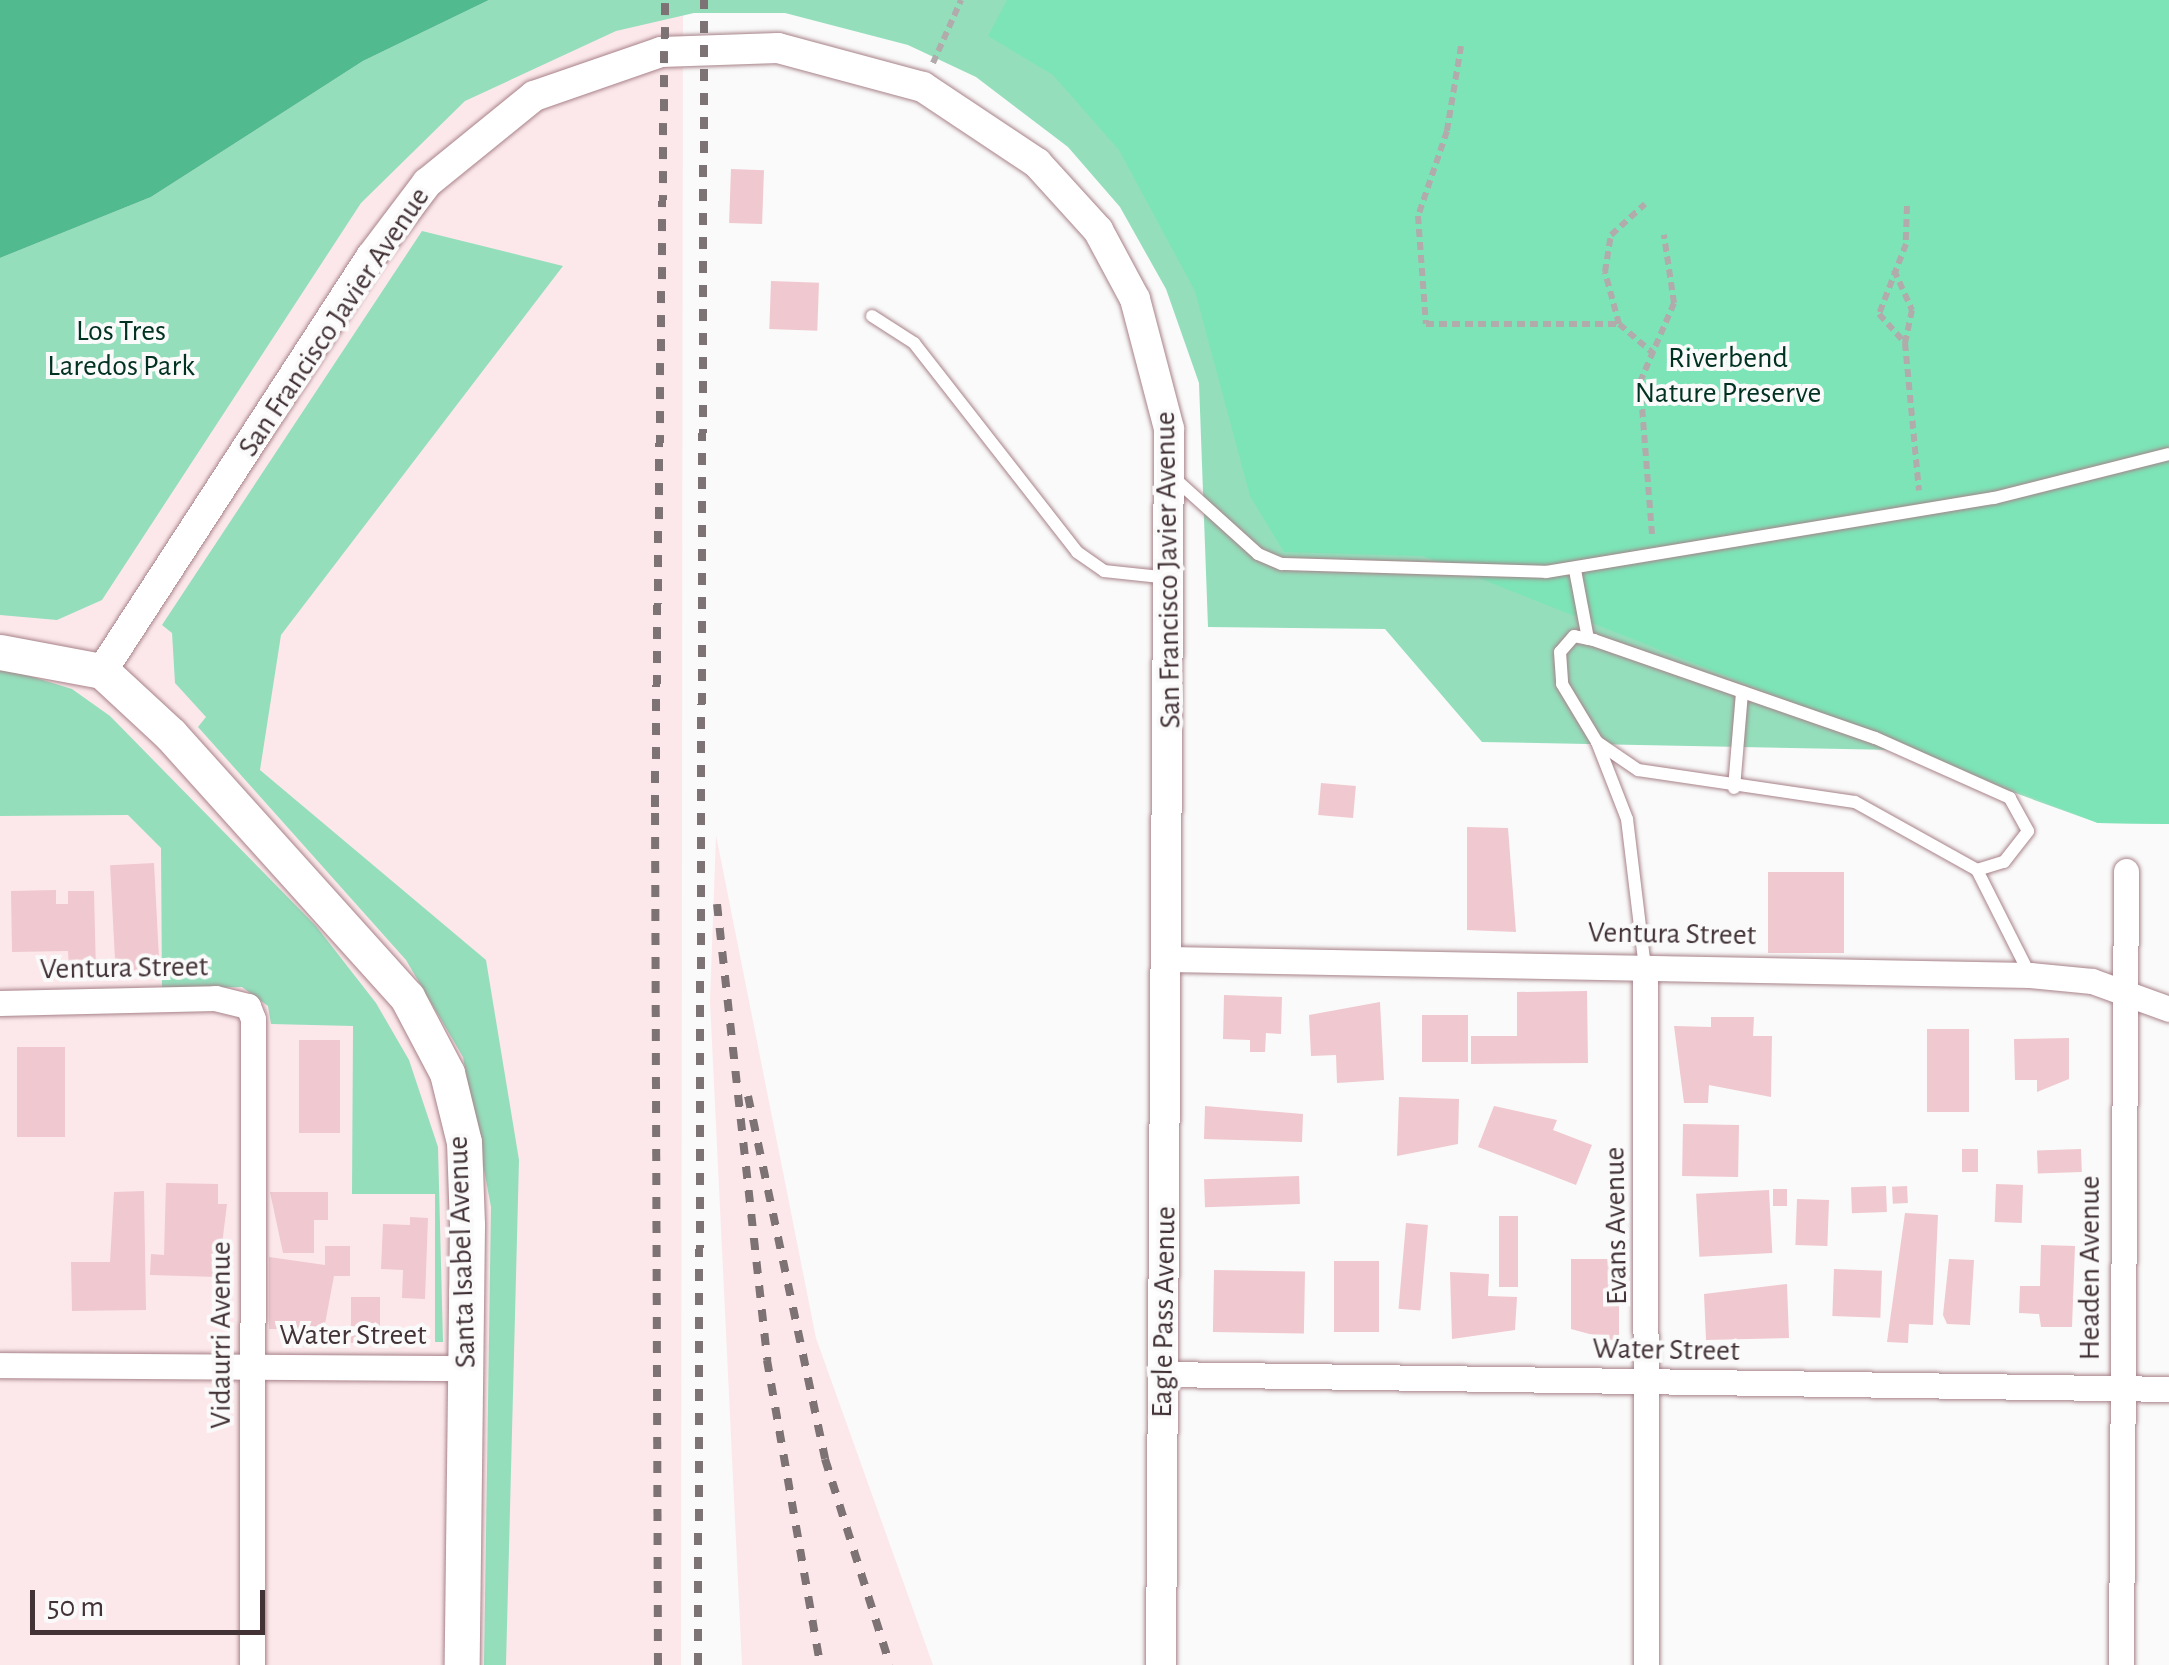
<!DOCTYPE html>
<html>
<head>
<meta charset="utf-8">
<style>
	body { margin:0 }
	#map { position:relative; width:2169px; height:1665px; overflow:hidden; background:#fafafa; font-family:"Alegreya Sans",sans-serif }
	div>[style] { position:absolute }
	.built>* { inset:0; background:#fce8eb }
	.green>* { inset:0; background:#94debc }
	.forest>* { inset:0; background:#7ce4b7 }
	.water>* { inset:0; background:#51ba8f }
	.building>* { inset:0; background:#f0c8cf; transform-origin:0 0 }
	.path>* { height:6px; margin-top:-3px; transform-origin:0; background:repeating-linear-gradient(90deg,#b1abac 0 8px,transparent 0 13px) }
	.roads { filter:drop-shadow(0 0 2px #a78289) drop-shadow(0 0 2px #a78289) }
	.service>* { height:12px; margin:-6px; padding:0 6px; transform-origin:6px; border-radius:6px; background:#fff }
	.minor>* { height:25px; margin:-12.5px; padding:0 12.5px; transform-origin:12.5px; border-radius:12.5px; background:#fff }
	.tertiary>* { height:30px; margin:-15px; padding:0 15px; transform-origin:15px; border-radius:15px; background:#fff }
	.secondary>* { height:35px; margin:-17.5px; padding:0 17.5px; transform-origin:17.5px; border-radius:17.5px; background:#fff }
	.rail>* { height:8px; margin-top:-4px; transform-origin:0; background:repeating-linear-gradient(90deg,#7d7274 0 12px,transparent 0 24px) }
	span { translate:-50% -50%; white-space:nowrap; text-align:center; line-height:1.15; -webkit-text-stroke:8px #fafafa; paint-order:stroke }
	.street-label { font-size:30px; color:#423235 }
	.park-label { font-size:30px; color:#013221 }
	.scale { position:absolute; left:30px; top:1590px; width:235px; height:45px; box-sizing:border-box; border:5px solid #423235; border-top:0; padding-left:12px; font-size:30px; line-height:35px; white-space:nowrap; color:#423235; -webkit-text-stroke:8px #fafafa; paint-order:stroke }
</style>
</head>
<body>
<div id="map">
	<div class="built">
		<div style="clip-path:polygon(489px 0,683px 0,681px 1665px,0 1665px,0 258px,151px 197px,327px 84px)"></div>
		<div style="clip-path:polygon(716px 835px,816px 1338px,933px 1665px,742px 1665px,710px 1001px)"></div>
	</div>
	<div class="green">
		<div style="clip-path:polygon(489px 0,2169px 0,2169px 824px,2098px 823px,1896px 750px,1482px 742px,1385px 629px,1208px 627px,1199px 383px,1166px 289px,1120px 207px,1068px 147px,976px 77px,908px 45px,785px 13px,694px 13px,616px 31px,465px 101px,361px 203px,102px 600px,57px 620px,0 615px,0 258px,151px 197px,363px 61px)"></div>
		<div style="clip-path:polygon(422px 231px,563px 266px,281px 635px,260px 770px,486px 960px,519px 1160px,506px 1665px,484px 1665px,491px 1207px,463px 1057px,406px 960px,198px 727px,206px 717px,175px 683px,172px 633px,162px 625px)"></div>
		<div style="clip-path:polygon(0 667px,72px 689px,110px 716px,316px 926px,376px 1003px,409px 1060px,438px 1147px,443px 1342px,435px 1342px,435px 1194px,352px 1194px,353px 1026px,271px 1024px,268px 1006px,242px 987px,162px 989px,161px 848px,128px 815px,0 816px)"></div>
	</div>
	<div class="forest">
		<div style="clip-path:polygon(1007px 0,2169px 0,2169px 824px,2098px 823px,1423px 556px,1284px 552px,1250px 496px,1195px 291px,1119px 150px,1053px 75px,988px 36px)"></div>
	</div>
	<div class="water">
		<div style="clip-path:polygon(0 0,489px 0,363px 61px,151px 197px,0 258px)"></div>
	</div>
	<div class="building">
		<div style="left:731px;top:169px;width:33px;height:54px;rotate:2deg"></div>
		<div style="left:771px;top:281px;width:48px;height:48px;rotate:2deg"></div>
		<div style="left:1321px;top:783px;width:35px;height:32px;rotate:5deg"></div>
		<div style="clip-path:polygon(1467px 827px,1508px 828px,1516px 932px,1467px 930px)"></div>
		<div style="left:154px;top:863px;width:106px;height:44px;rotate:87deg"></div>
		<div style="left:1768px;top:872px;width:76px;height:81px"></div>
		<div style="clip-path:polygon(56px 890px,56px 904px,68px 904px,68px 891px,94px 891px,96px 972px,69px 972px,68px 951px,12px 952px,11px 891px)"></div>
		<div style="clip-path:polygon(1587px 991px,1588px 1063px,1471px 1064px,1471px 1036px,1517px 1036px,1517px 992px)"></div>
		<div style="clip-path:polygon(1224px 995px,1282px 997px,1281px 1034px,1266px 1033px,1265px 1052px,1250px 1052px,1250px 1040px,1223px 1039px)"></div>
		<div style="clip-path:polygon(1380px 1002px,1384px 1080px,1337px 1083px,1336px 1055px,1311px 1056px,1309px 1015px)"></div>
		<div style="left:1422px;top:1015px;width:46px;height:47px"></div>
		<div style="clip-path:polygon(1711px 1017px,1754px 1017px,1753px 1036px,1772px 1036px,1771px 1097px,1709px 1085px,1708px 1103px,1684px 1103px,1674px 1026px,1711px 1027px)"></div>
		<div style="left:1927px;top:1029px;width:42px;height:83px"></div>
		<div style="clip-path:polygon(2069px 1038px,2069px 1079px,2037px 1092px,2037px 1080px,2015px 1080px,2014px 1039px)"></div>
		<div style="left:299px;top:1040px;width:41px;height:93px"></div>
		<div style="left:17px;top:1047px;width:48px;height:90px"></div>
		<div style="clip-path:polygon(1399px 1097px,1459px 1099px,1458px 1144px,1397px 1156px)"></div>
		<div style="clip-path:polygon(1205px 1106px,1303px 1114px,1302px 1142px,1204px 1139px)"></div>
		<div style="clip-path:polygon(1494px 1106px,1557px 1120px,1553px 1130px,1592px 1145px,1576px 1185px,1478px 1147px)"></div>
		<div style="left:1683px;top:1124px;width:56px;height:52px;rotate:1deg"></div>
		<div style="left:1962px;top:1149px;width:16px;height:23px"></div>
		<div style="left:2081px;top:1149px;width:23px;height:44px;rotate:88deg"></div>
		<div style="left:1299px;top:1176px;width:28px;height:95px;rotate:88deg"></div>
		<div style="clip-path:polygon(166px 1183px,218px 1184px,218px 1204px,227px 1204px,218px 1277px,150px 1275px,151px 1254px,164px 1255px)"></div>
		<div style="left:1996px;top:1184px;width:27px;height:38px;rotate:2deg"></div>
		<div style="left:1886px;top:1186px;width:26px;height:35px;rotate:88deg"></div>
		<div style="left:1907px;top:1186px;width:17px;height:15px;rotate:87deg"></div>
		<div style="left:1773px;top:1189px;width:14px;height:17px"></div>
		<div style="left:1769px;top:1190px;width:63px;height:73px;rotate:87deg"></div>
		<div style="clip-path:polygon(144px 1191px,146px 1310px,72px 1311px,71px 1262px,110px 1262px,114px 1192px)"></div>
		<div style="clip-path:polygon(270px 1192px,328px 1192px,328px 1220px,314px 1220px,314px 1253px,283px 1253px)"></div>
		<div style="left:1797px;top:1199px;width:32px;height:46px;rotate:2deg"></div>
		<div style="clip-path:polygon(1905px 1213px,1938px 1215px,1933px 1325px,1909px 1324px,1908px 1343px,1887px 1342px)"></div>
		<div style="left:1499px;top:1216px;width:19px;height:71px"></div>
		<div style="clip-path:polygon(410px 1217px,428px 1218px,425px 1299px,402px 1298px,403px 1270px,381px 1269px,383px 1224px,410px 1225px)"></div>
		<div style="left:1406px;top:1223px;width:22px;height:86px;rotate:5deg"></div>
		<div style="clip-path:polygon(2041px 1245px,2075px 1246px,2072px 1327px,2041px 1327px,2039px 1314px,2019px 1313px,2020px 1286px,2040px 1286px)"></div>
		<div style="clip-path:polygon(325px 1246px,350px 1246px,350px 1276px,334px 1276px,324px 1329px,269px 1329px,269px 1257px,325px 1265px)"></div>
		<div style="clip-path:polygon(1571px 1259px,1619px 1259px,1619px 1342px,1571px 1329px)"></div>
		<div style="clip-path:polygon(1949px 1259px,1974px 1260px,1970px 1325px,1947px 1324px,1943px 1315px)"></div>
		<div style="left:1334px;top:1261px;width:45px;height:71px"></div>
		<div style="left:1834px;top:1269px;width:48px;height:47px;rotate:2deg"></div>
		<div style="left:1214px;top:1270px;width:91px;height:62px;rotate:1deg"></div>
		<div style="clip-path:polygon(1450px 1272px,1489px 1274px,1488px 1296px,1517px 1297px,1515px 1330px,1452px 1339px)"></div>
		<div style="clip-path:polygon(1787px 1284px,1789px 1338px,1706px 1340px,1704px 1294px)"></div>
		<div style="left:351px;top:1297px;width:29px;height:46px"></div>
	</div>
	<div class="path">
		<div style="left:1461px;top:46px;width:86px;rotate:99.4deg"></div>
		<div style="left:1447px;top:131px;width:90px;rotate:108.8deg"></div>
		<div style="left:1418px;top:216px;width:108px;rotate:85.8deg"></div>
		<div style="left:1426px;top:324px;width:193px"></div>
		<div style="left:1619px;top:324px;width:46px;rotate:40.6deg"></div>
		<div style="left:933px;top:63px;width:69px;rotate:-66deg"></div>
		<div style="left:1907px;top:206px;width:38px;rotate:92deg"></div>
		<div style="left:1906px;top:244px;width:75px;rotate:111.1deg"></div>
		<div style="left:1879px;top:314px;width:39px;rotate:48deg"></div>
		<div style="left:1905px;top:343px;width:148px;rotate:84.6deg"></div>
		<div style="left:1894px;top:270px;width:44px;rotate:65.8deg"></div>
		<div style="left:1912px;top:310px;width:34px;rotate:102deg"></div>
		<div style="left:1619px;top:324px;width:54px;rotate:-105.1deg"></div>
		<div style="left:1605px;top:272px;width:37px;rotate:-81deg"></div>
		<div style="left:1611px;top:235px;width:46px;rotate:-42.4deg"></div>
		<div style="left:1652px;top:534px;width:152px;rotate:-94.5deg"></div>
		<div style="left:1640px;top:382px;width:86px;rotate:-66.7deg"></div>
		<div style="left:1674px;top:303px;width:69px;rotate:-98.4deg"></div>
	</div>
	<div class="roads">
		<div class="service">
			<div style="left:872px;top:316px;width:50px;rotate:32.7deg"></div>
			<div style="left:914px;top:343px;width:265px;rotate:52deg"></div>
			<div style="left:1077px;top:552px;width:33px;rotate:35deg"></div>
			<div style="left:1104px;top:571px;width:66px;rotate:6.1deg"></div>
			<div style="left:1174px;top:478px;width:113px;rotate:42.1deg"></div>
			<div style="left:1258px;top:554px;width:26px;rotate:23deg"></div>
			<div style="left:1282px;top:564px;width:264px;rotate:1.7deg"></div>
			<div style="left:1546px;top:572px;width:454px;rotate:-9.4deg"></div>
			<div style="left:1994px;top:498px;width:180px;rotate:-14.1deg"></div>
			<div style="left:1575px;top:570px;width:70px;rotate:79.3deg"></div>
			<div style="left:1597px;top:742px;width:83px;rotate:68.7deg"></div>
			<div style="left:1627px;top:819px;width:149px;rotate:83.1deg"></div>
			<div style="left:1734px;top:788px;width:96px;rotate:-85.2deg"></div>
			<div style="left:1977px;top:870px;width:28px;rotate:-17deg"></div>
			<div style="left:2004px;top:862px;width:39px;rotate:-52deg"></div>
			<div style="left:2028px;top:831px;width:38px;rotate:-119deg"></div>
			<div style="left:2010px;top:798px;width:148px;rotate:-156deg"></div>
			<div style="left:1875px;top:738px;width:298px;rotate:-160.8deg"></div>
			<div style="left:1594px;top:640px;width:20px;rotate:-169deg"></div>
			<div style="left:1574px;top:636px;width:21px;rotate:131deg"></div>
			<div style="left:1560px;top:652px;width:32px;rotate:86deg"></div>
			<div style="left:1562px;top:684px;width:68px;rotate:58.9deg"></div>
			<div style="left:1597px;top:742px;width:50px;rotate:34.3deg"></div>
			<div style="left:1638px;top:770px;width:219px;rotate:8.4deg"></div>
			<div style="left:1855px;top:802px;width:140px;rotate:29.1deg"></div>
			<div style="left:1977px;top:870px;width:118px;rotate:63.2deg"></div>
		</div>
		<div class="minor">
			<div style="left:1169px;top:959px;width:861px;rotate:1.06deg"></div>
			<div style="left:2030px;top:975px;width:62px;rotate:5.5deg"></div>
			<div style="left:2092px;top:981px;width:82px;rotate:20deg"></div>
			<div style="left:1645px;top:967px;width:698px;rotate:89.92deg"></div>
			<div style="left:0;top:1003px;width:215px;rotate:-1.3deg"></div>
			<div style="left:215px;top:998px;width:34px;rotate:14deg"></div>
			<div style="left:248px;top:1006px;width:14px;rotate:69deg"></div>
			<div style="left:253px;top:1019px;width:646px;rotate:90.09deg"></div>
			<div style="left:0;top:1365px;width:466px;rotate:0.4deg"></div>
			<div style="left:1163px;top:1374px;width:1006px;rotate:0.85deg"></div>
			<div style="left:2121px;top:1665px;width:794px;rotate:-89.64deg"></div>
		</div>
		<div class="tertiary">
			<div style="left:102px;top:671px;width:494px;rotate:-57deg"></div>
			<div style="left:371px;top:257px;width:93px;rotate:-52.9deg"></div>
			<div style="left:427px;top:183px;width:138px;rotate:-39.1deg"></div>
			<div style="left:534px;top:96px;width:134px;rotate:-19.1deg"></div>
			<div style="left:661px;top:52px;width:117px;rotate:-2deg"></div>
			<div style="left:778px;top:48px;width:150px;rotate:15.1deg"></div>
			<div style="left:923px;top:87px;width:137px;rotate:33.7deg"></div>
			<div style="left:1037px;top:163px;width:91px;rotate:47.7deg"></div>
			<div style="left:1098px;top:230px;width:78px;rotate:61.8deg"></div>
			<div style="left:1135px;top:299px;width:134px;rotate:75.3deg"></div>
			<div style="left:1169px;top:429px;width:1236px;rotate:90.37deg"></div>
		</div>
		<div class="secondary">
			<div style="left:0;top:652px;width:104px;rotate:10.6deg"></div>
			<div style="left:102px;top:671px;width:94px;rotate:42.8deg"></div>
			<div style="left:171px;top:735px;width:353px;rotate:48deg"></div>
			<div style="left:407px;top:997px;width:86px;rotate:62.2deg"></div>
			<div style="left:447px;top:1073px;width:71px;rotate:76.2deg"></div>
			<div style="left:464px;top:1142px;width:83px;rotate:87.9deg"></div>
			<div style="left:467px;top:1225px;width:440px;rotate:90.7deg"></div>
		</div>
	</div>
	<div class="rail">
		<div style="left:717px;top:904px;width:459px;rotate:83.7deg"></div>
		<div style="left:767px;top:1360px;width:310px;rotate:80.1deg"></div>
		<div style="left:748px;top:1096px;width:371px;rotate:78deg"></div>
		<div style="left:825px;top:1459px;width:216px;rotate:72.5deg"></div>
		<div style="left:658px;top:1665px;width:858px;rotate:-90.2deg"></div>
		<div style="left:655px;top:807px;width:807px;rotate:-89.29deg"></div>
		<div style="left:698px;top:1665px;width:1665px;rotate:-89.79deg"></div>
	</div>
	<div class="street-label">
		<span style="left:334px;top:322px;rotate:-56deg">San Francisco Javier Avenue</span>
		<span style="left:1168px;top:570px;rotate:-91deg">San Francisco Javier Avenue</span>
		<span style="left:1672px;top:934px;rotate:1deg">Ventura Street</span>
		<span style="left:124px;top:968px;rotate:-1deg">Ventura Street</span>
		<span style="left:1616px;top:1226px;rotate:-91deg">Evans Avenue</span>
		<span style="left:462px;top:1252px;rotate:-92deg">Santa Isabel Avenue</span>
		<span style="left:2090px;top:1268px;rotate:-90deg">Headen Avenue</span>
		<span style="left:1164px;top:1312px;rotate:-89deg">Eagle Pass Avenue</span>
		<span style="left:221px;top:1335px;rotate:-90deg">Vidaurri Avenue</span>
		<span style="left:353px;top:1335px">Water Street</span>
		<span style="left:1666px;top:1350px;rotate:1deg">Water Street</span>
	</div>
	<div class="park-label">
		<span style="left:121px;top:348px">Los Tres<br>Laredos Park</span>
		<span style="left:1728px;top:375px">Riverbend<br>Nature Preserve</span>
	</div>
	<div class="scale">50 m</div>
</div>
</body>
</html>
